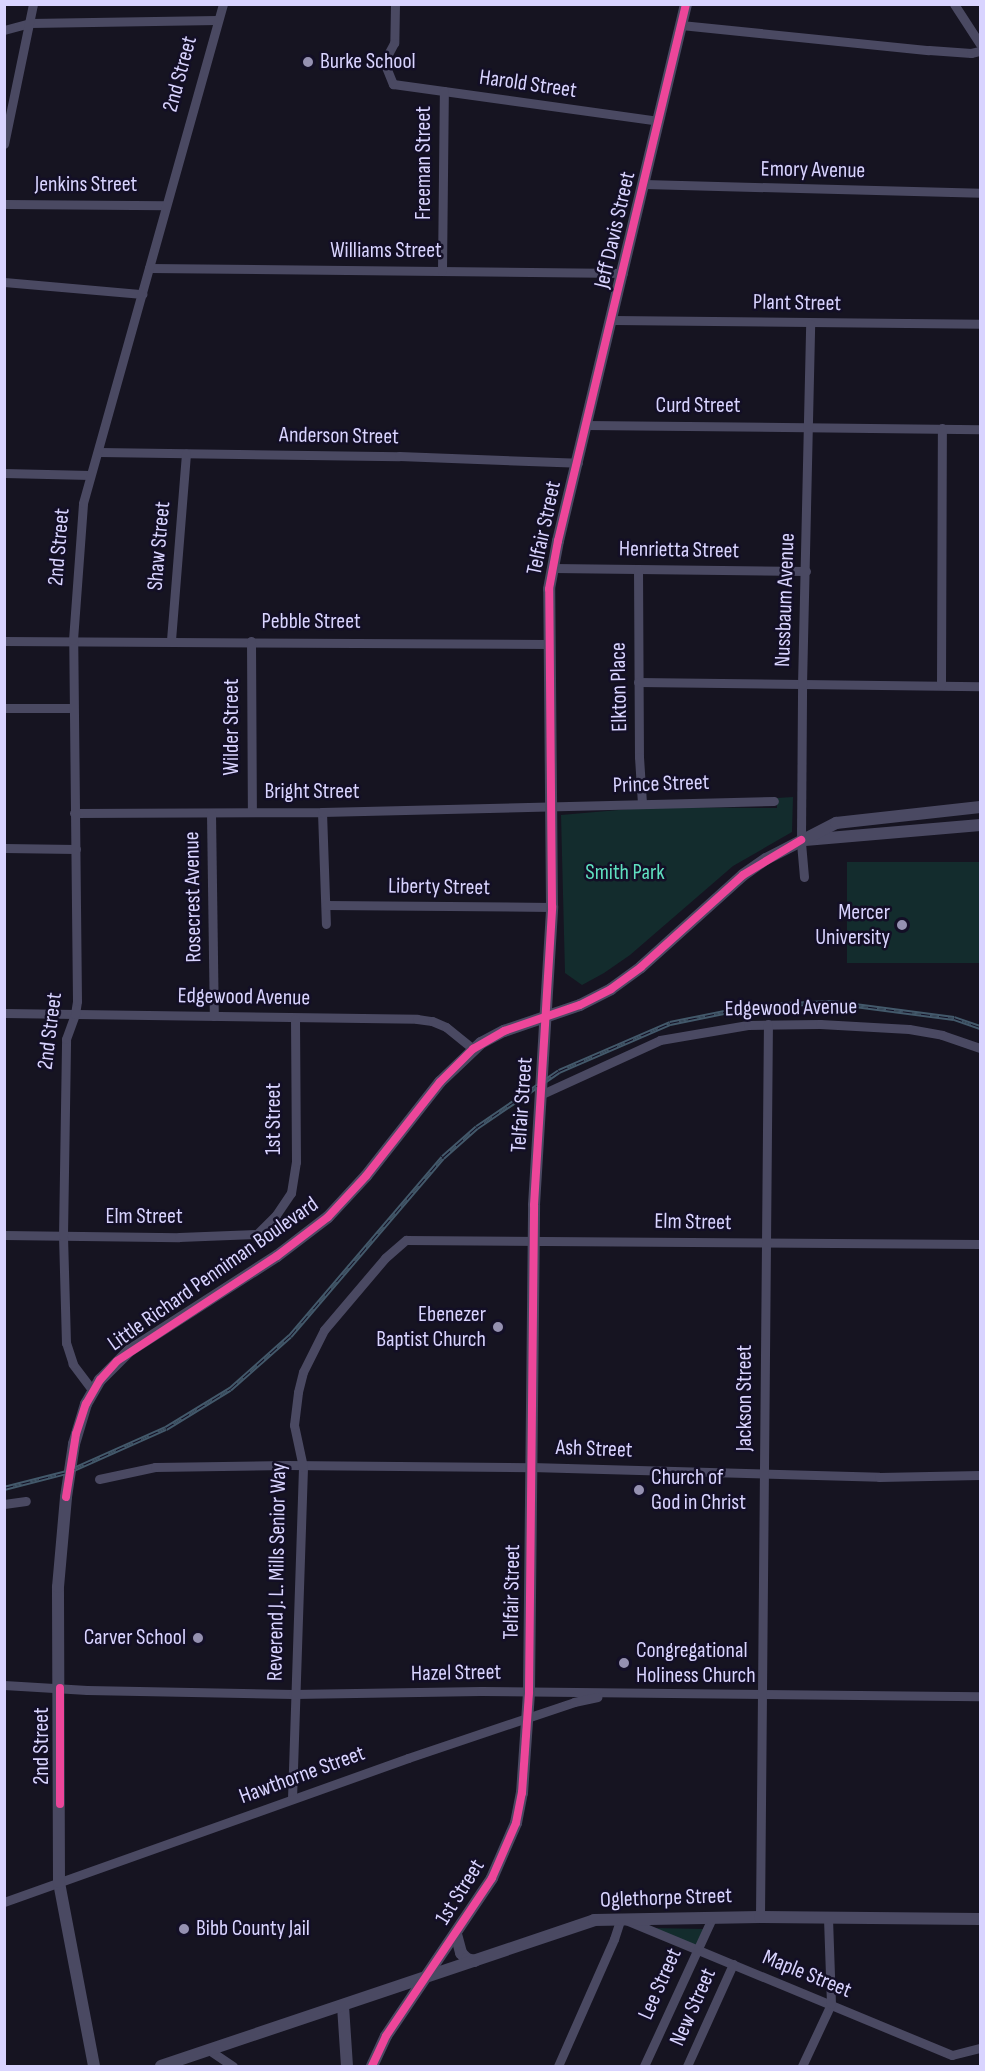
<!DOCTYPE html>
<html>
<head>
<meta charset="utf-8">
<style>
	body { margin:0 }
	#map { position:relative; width:985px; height:2071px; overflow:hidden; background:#161421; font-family:"Sofia Sans Condensed",sans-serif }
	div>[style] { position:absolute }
	.green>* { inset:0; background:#132c2d; transform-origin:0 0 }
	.minor>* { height:9px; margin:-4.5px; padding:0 4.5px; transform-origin:4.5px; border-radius:4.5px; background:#4a4962 }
	.tertiary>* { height:12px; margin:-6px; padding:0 6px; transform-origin:6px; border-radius:6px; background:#4a4962 }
	.rail>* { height:5px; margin-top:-2.5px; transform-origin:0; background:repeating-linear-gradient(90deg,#130f26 0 9px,#43596b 0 18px); box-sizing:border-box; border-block:2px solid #43596b }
	.cycleway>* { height:8px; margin:-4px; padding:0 4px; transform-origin:4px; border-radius:4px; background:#ed469a }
	.dots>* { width:16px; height:16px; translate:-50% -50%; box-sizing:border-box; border:3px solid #130f26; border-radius:50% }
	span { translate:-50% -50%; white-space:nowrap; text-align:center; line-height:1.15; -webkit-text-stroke:5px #130f26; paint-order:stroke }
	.poi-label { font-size:22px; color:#d9d4ff }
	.left { translate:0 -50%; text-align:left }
	.right { translate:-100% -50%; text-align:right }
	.street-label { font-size:22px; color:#d9d4ff }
	.park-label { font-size:22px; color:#5fe0c0 }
	.frame { position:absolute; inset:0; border:6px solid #d9d4ff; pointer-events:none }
</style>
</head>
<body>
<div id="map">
	<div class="green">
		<div style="clip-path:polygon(793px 797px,792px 832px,733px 866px,630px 955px,604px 973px,582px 985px,565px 973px,561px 815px,653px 807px,777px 808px,777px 798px)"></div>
		<div style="left:980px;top:862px;width:101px;height:133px;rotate:90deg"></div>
		<div style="clip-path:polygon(652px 1928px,704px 1929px,696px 1947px)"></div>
	</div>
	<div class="minor">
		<div style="left:395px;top:4px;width:39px;rotate:91deg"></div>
		<div style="left:394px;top:43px;width:21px;rotate:118deg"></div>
		<div style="left:384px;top:62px;width:24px;rotate:68deg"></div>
		<div style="left:393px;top:84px;width:268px;rotate:7.9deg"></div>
		<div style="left:954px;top:4px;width:48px;rotate:57deg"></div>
		<div style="left:681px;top:25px;width:249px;rotate:5.8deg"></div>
		<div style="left:929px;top:50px;width:42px;rotate:4.1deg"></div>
		<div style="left:971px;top:53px;width:9px;rotate:-13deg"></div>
		<div style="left:4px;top:30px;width:27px;rotate:-15deg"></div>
		<div style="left:30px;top:23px;width:187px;rotate:-0.9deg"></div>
		<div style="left:4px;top:144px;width:143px;rotate:-78.3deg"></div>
		<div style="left:644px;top:184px;width:336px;rotate:1.5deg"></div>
		<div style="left:4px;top:204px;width:162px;rotate:0.4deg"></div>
		<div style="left:149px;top:268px;width:474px;rotate:0.6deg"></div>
		<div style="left:442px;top:271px;width:180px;rotate:-89.4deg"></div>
		<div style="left:4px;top:282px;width:139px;rotate:5deg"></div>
		<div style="left:613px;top:320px;width:367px;rotate:0.6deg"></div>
		<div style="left:586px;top:425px;width:394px;rotate:0.6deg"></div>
		<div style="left:99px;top:452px;width:300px;rotate:0.8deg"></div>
		<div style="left:399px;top:456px;width:179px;rotate:2.2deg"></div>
		<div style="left:4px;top:473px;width:86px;rotate:1.3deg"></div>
		<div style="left:553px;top:568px;width:253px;rotate:0.7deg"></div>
		<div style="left:638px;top:569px;width:188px;rotate:89.7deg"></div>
		<div style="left:639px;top:757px;width:47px;rotate:86.3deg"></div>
		<div style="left:171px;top:640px;width:187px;rotate:-85.4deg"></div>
		<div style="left:4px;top:641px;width:544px;rotate:0.32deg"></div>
		<div style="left:251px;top:641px;width:171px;rotate:89.7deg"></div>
		<div style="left:638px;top:682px;width:342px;rotate:0.7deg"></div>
		<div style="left:941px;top:685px;width:257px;rotate:-89.8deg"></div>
		<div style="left:4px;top:708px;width:69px"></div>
		<div style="left:322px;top:812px;width:112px;rotate:88deg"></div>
		<div style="left:74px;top:813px;width:248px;rotate:-0.2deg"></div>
		<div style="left:322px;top:812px;width:452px;rotate:-1.4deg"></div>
		<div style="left:211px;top:813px;width:203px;rotate:89.2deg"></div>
		<div style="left:4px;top:848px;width:72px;rotate:0.8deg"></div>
		<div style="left:804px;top:877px;width:37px;rotate:-95deg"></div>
		<div style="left:801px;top:840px;width:155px;rotate:-89.6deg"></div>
		<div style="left:802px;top:685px;width:361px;rotate:-88.7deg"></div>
		<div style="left:326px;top:905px;width:226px;rotate:0.5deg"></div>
		<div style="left:4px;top:1013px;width:413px;rotate:0.8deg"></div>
		<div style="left:417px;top:1019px;width:15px;rotate:8deg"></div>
		<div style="left:432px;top:1021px;width:15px;rotate:23deg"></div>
		<div style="left:446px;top:1027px;width:35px;rotate:39deg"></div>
		<div style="left:540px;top:1095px;width:132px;rotate:-24.6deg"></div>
		<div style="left:660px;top:1040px;width:89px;rotate:-9.7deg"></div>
		<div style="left:748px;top:1025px;width:72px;rotate:-0.8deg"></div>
		<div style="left:820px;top:1024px;width:89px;rotate:3.2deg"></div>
		<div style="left:909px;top:1029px;width:34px;rotate:10deg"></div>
		<div style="left:942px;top:1035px;width:40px;rotate:18.9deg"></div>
		<div style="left:4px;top:1235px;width:175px;rotate:0.7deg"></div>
		<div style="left:179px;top:1237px;width:78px;rotate:-2.2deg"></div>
		<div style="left:257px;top:1234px;width:27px;rotate:-45deg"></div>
		<div style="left:276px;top:1215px;width:27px;rotate:-56deg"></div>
		<div style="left:291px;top:1193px;width:31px;rotate:-81deg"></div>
		<div style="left:296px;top:1162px;width:143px;rotate:-90.4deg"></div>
		<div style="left:93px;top:1391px;width:34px;rotate:-127deg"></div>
		<div style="left:73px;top:1364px;width:22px;rotate:-108deg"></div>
		<div style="left:66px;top:1343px;width:107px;rotate:-91.6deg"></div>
		<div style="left:63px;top:1236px;width:197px;rotate:-89.1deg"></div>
		<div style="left:66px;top:1039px;width:27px;rotate:-70deg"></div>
		<div style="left:75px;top:1014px;width:13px;rotate:-81deg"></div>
		<div style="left:77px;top:1001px;width:361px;rotate:-90.6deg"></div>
		<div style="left:73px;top:640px;width:137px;rotate:-85.8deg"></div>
		<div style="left:83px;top:503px;width:518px;rotate:-74.33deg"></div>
		<div style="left:99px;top:1479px;width:57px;rotate:-12.1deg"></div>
		<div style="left:155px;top:1467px;width:132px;rotate:-0.9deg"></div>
		<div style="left:287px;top:1465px;width:244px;rotate:0.5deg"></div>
		<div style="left:531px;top:1467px;width:348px;rotate:1.6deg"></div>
		<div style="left:879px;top:1477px;width:101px;rotate:-1.1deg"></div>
		<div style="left:4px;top:1504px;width:22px;rotate:-8deg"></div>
		<div style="left:4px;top:1685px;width:83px;rotate:3.4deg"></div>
		<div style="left:87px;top:1690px;width:206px;rotate:1.1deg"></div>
		<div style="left:293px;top:1694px;width:188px;rotate:-0.9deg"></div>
		<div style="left:481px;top:1691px;width:499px;rotate:0.6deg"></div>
		<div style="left:292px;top:1799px;width:332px;rotate:-88.1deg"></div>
		<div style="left:303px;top:1467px;width:43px;rotate:-102.1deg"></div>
		<div style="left:294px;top:1425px;width:33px;rotate:-83deg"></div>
		<div style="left:298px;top:1392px;width:21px;rotate:-76deg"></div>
		<div style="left:303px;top:1372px;width:47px;rotate:-63.4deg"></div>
		<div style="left:324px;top:1330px;width:94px;rotate:-49.7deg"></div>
		<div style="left:385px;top:1258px;width:28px;rotate:-41deg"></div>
		<div style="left:406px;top:1240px;width:574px;rotate:0.4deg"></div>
		<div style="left:4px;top:1902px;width:429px;rotate:-19.6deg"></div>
		<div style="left:408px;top:1758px;width:175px;rotate:-18.6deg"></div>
		<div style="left:574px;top:1702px;width:24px;rotate:-12deg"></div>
		<div style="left:760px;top:1917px;width:893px;rotate:-89.49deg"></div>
		<div style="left:209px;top:2050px;width:29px;rotate:34deg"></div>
		<div style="left:558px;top:2066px;width:139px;rotate:-66.2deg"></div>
		<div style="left:614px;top:1939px;width:22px;rotate:-72deg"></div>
		<div style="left:621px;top:1918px;width:358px;rotate:22.5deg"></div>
		<div style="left:952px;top:2055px;width:29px;rotate:-14deg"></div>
		<div style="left:644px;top:2066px;width:163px;rotate:-65.3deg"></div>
		<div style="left:687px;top:2066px;width:112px;rotate:-65.7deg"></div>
		<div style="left:802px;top:2066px;width:68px;rotate:-64.9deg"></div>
		<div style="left:831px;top:2004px;width:86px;rotate:-92deg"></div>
	</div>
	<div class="tertiary">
		<div style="left:805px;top:840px;width:176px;rotate:-4.9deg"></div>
		<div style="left:456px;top:1934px;width:20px;rotate:75deg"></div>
		<div style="left:461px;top:1953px;width:8px;rotate:45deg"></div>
		<div style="left:467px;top:1959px;width:8px;rotate:14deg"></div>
		<div style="left:343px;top:2006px;width:60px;rotate:86.2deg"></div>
		<div style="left:94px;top:2066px;width:187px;rotate:-100.8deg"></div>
		<div style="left:59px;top:1882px;width:295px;rotate:-90.2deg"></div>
		<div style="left:58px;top:1587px;width:90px;rotate:-84.9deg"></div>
		<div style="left:66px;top:1497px;width:54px;rotate:-81.4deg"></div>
		<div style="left:74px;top:1444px;width:42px;rotate:-73.3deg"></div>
		<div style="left:86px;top:1404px;width:28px;rotate:-60deg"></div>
		<div style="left:100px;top:1380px;width:41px;rotate:-45deg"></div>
		<div style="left:129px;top:1351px;width:176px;rotate:-32.7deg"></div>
		<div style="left:277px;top:1256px;width:64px;rotate:-37.4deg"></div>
		<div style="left:328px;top:1217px;width:56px;rotate:-47.2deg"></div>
		<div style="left:366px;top:1176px;width:120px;rotate:-51.8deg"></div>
		<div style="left:440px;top:1082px;width:57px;rotate:-43.6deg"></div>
		<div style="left:481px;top:1043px;width:26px;rotate:-28deg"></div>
		<div style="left:504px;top:1031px;width:80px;rotate:-18.9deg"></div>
		<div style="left:580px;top:1005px;width:35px;rotate:-27deg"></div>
		<div style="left:611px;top:989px;width:37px;rotate:-36deg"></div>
		<div style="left:641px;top:967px;width:137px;rotate:-42deg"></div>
		<div style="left:743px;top:875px;width:28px;rotate:-35deg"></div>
		<div style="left:766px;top:859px;width:79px;rotate:-27.2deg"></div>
		<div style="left:836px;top:823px;width:145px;rotate:-6.3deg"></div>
		<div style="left:161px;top:2066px;width:457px;rotate:-18.6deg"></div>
		<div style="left:594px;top:1920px;width:166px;rotate:-1deg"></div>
		<div style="left:760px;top:1917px;width:220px;rotate:0.5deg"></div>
		<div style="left:372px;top:2066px;width:33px;rotate:-65deg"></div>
		<div style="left:386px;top:2036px;width:190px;rotate:-56.1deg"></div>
		<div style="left:492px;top:1878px;width:60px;rotate:-66.4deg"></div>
		<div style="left:516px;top:1823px;width:31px;rotate:-79deg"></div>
		<div style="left:522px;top:1793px;width:101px;rotate:-86deg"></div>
		<div style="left:529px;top:1692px;width:487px;rotate:-89.4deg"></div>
		<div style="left:534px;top:1205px;width:299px;rotate:-86.5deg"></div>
		<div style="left:552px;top:907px;width:318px;rotate:-90.5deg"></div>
		<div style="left:549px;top:589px;width:49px;rotate:-79.4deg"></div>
		<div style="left:558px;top:541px;width:552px;rotate:-76.59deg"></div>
	</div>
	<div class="rail">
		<div style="left:4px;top:1488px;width:65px;rotate:-14.3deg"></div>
		<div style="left:67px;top:1472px;width:108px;rotate:-24deg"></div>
		<div style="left:166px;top:1428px;width:75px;rotate:-31.4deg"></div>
		<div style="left:230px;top:1389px;width:80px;rotate:-41.5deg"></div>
		<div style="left:290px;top:1336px;width:235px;rotate:-49.5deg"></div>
		<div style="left:443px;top:1157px;width:45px;rotate:-41.4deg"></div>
		<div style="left:477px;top:1127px;width:99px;rotate:-34.3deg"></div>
		<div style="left:559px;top:1071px;width:121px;rotate:-23.4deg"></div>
		<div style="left:670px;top:1023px;width:76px;rotate:-11.5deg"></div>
		<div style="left:744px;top:1008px;width:42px;rotate:-5.4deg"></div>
		<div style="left:786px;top:1004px;width:46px;rotate:-2.5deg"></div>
		<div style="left:832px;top:1002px;width:123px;rotate:7.5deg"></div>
		<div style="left:954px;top:1018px;width:28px;rotate:19deg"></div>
	</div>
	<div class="cycleway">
		<div style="left:66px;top:1497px;width:64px;rotate:-81deg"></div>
		<div style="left:76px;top:1434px;width:32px;rotate:-72deg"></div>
		<div style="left:86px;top:1404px;width:28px;rotate:-60deg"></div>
		<div style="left:100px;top:1380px;width:25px;rotate:-48deg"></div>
		<div style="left:117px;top:1361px;width:191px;rotate:-33.3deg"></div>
		<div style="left:277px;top:1256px;width:64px;rotate:-37.4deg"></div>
		<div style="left:328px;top:1217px;width:56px;rotate:-47.2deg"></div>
		<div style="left:366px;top:1176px;width:120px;rotate:-51.8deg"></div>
		<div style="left:440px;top:1082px;width:47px;rotate:-45deg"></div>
		<div style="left:473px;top:1049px;width:36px;rotate:-30deg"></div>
		<div style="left:504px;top:1031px;width:80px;rotate:-18.9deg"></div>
		<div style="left:580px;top:1005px;width:35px;rotate:-27deg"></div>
		<div style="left:611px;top:989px;width:37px;rotate:-36deg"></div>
		<div style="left:641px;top:967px;width:137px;rotate:-42deg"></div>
		<div style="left:743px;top:875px;width:68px;rotate:-31.1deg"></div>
		<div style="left:60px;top:1804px;width:116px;rotate:-90deg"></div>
		<div style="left:372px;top:2066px;width:33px;rotate:-65deg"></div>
		<div style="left:386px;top:2036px;width:190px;rotate:-56.1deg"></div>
		<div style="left:492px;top:1878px;width:60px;rotate:-66.4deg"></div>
		<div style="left:516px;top:1823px;width:31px;rotate:-79deg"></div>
		<div style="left:522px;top:1793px;width:101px;rotate:-86deg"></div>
		<div style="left:529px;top:1692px;width:487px;rotate:-89.4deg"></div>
		<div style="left:534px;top:1205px;width:299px;rotate:-86.5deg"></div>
		<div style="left:552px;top:907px;width:318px;rotate:-90.5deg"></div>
		<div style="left:549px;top:589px;width:49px;rotate:-79.4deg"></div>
		<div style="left:558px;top:541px;width:552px;rotate:-76.59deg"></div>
	</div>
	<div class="dots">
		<div style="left:308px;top:62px;background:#9591b1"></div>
		<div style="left:902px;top:925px;background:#9591b1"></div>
		<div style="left:498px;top:1327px;background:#9591b1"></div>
		<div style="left:639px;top:1490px;background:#9591b1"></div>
		<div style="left:198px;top:1638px;background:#9591b1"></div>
		<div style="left:624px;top:1663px;background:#9591b1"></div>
		<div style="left:184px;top:1929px;background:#9591b1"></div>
	</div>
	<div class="poi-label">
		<span class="left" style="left:320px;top:62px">Burke School</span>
		<span class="right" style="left:890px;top:925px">Mercer<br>University</span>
		<span class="right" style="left:486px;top:1327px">Ebenezer<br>Baptist Church</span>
		<span class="left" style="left:651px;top:1490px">Church of<br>God in Christ</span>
		<span class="right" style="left:186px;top:1638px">Carver School</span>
		<span class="left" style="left:636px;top:1663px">Congregational<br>Holiness Church</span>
		<span class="left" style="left:196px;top:1929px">Bibb County Jail</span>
	</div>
	<div class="street-label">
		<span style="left:180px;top:74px;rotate:-75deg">2nd Street</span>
		<span style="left:528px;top:84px;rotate:8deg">Harold Street</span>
		<span style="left:424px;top:163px;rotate:-90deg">Freeman Street</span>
		<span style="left:813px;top:170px;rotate:1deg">Emory Avenue</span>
		<span style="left:86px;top:185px">Jenkins Street</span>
		<span style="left:615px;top:230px;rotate:-77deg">Jeff Davis Street</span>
		<span style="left:386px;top:251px">Williams Street</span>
		<span style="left:797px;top:303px;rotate:1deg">Plant Street</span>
		<span style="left:698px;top:406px">Curd Street</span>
		<span style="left:339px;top:436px;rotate:1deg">Anderson Street</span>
		<span style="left:544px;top:528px;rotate:-78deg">Telfair Street</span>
		<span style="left:159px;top:546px;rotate:-85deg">Shaw Street</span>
		<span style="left:59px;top:547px;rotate:-85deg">2nd Street</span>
		<span style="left:679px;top:550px;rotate:1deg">Henrietta Street</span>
		<span style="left:785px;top:600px;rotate:-88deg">Nussbaum Avenue</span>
		<span style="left:311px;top:622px">Pebble Street</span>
		<span style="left:619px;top:687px;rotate:-91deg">Elkton Place</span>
		<span style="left:232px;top:727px;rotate:-90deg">Wilder Street</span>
		<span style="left:661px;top:784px;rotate:-2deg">Prince Street</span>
		<span style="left:312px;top:792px">Bright Street</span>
		<span style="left:439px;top:887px;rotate:1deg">Liberty Street</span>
		<span style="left:193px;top:897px;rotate:-91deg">Rosecrest Avenue</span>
		<span style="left:244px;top:997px;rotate:1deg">Edgewood Avenue</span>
		<span style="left:791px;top:1008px;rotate:-1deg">Edgewood Avenue</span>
		<span style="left:50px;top:1031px;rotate:-83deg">2nd Street</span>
		<span style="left:522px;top:1105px;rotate:-86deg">Telfair Street</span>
		<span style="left:274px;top:1119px;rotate:-90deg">1st Street</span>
		<span style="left:144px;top:1217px">Elm Street</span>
		<span style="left:693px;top:1222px;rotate:1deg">Elm Street</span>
		<span style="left:213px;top:1274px;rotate:-35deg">Little Richard Penniman Boulevard</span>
		<span style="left:745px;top:1398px;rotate:-90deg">Jackson Street</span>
		<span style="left:594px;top:1449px;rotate:2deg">Ash Street</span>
		<span style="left:277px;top:1572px;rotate:-89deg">Reverend J. L. Mills Senior Way</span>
		<span style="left:512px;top:1592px;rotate:-89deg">Telfair Street</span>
		<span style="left:456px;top:1673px;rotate:-1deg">Hazel Street</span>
		<span style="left:42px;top:1746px;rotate:-90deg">2nd Street</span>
		<span style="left:302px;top:1775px;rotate:-20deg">Hawthorne Street</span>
		<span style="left:460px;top:1892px;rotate:-58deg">1st Street</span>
		<span style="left:666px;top:1898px;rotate:-2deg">Oglethorpe Street</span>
		<span style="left:807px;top:1974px;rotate:22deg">Maple Street</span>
		<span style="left:660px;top:1984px;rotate:-66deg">Lee Street</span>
		<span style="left:693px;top:2007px;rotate:-66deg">New Street</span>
	</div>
	<div class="park-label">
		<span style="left:625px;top:873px">Smith Park</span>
	</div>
	<div class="frame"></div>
</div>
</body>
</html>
